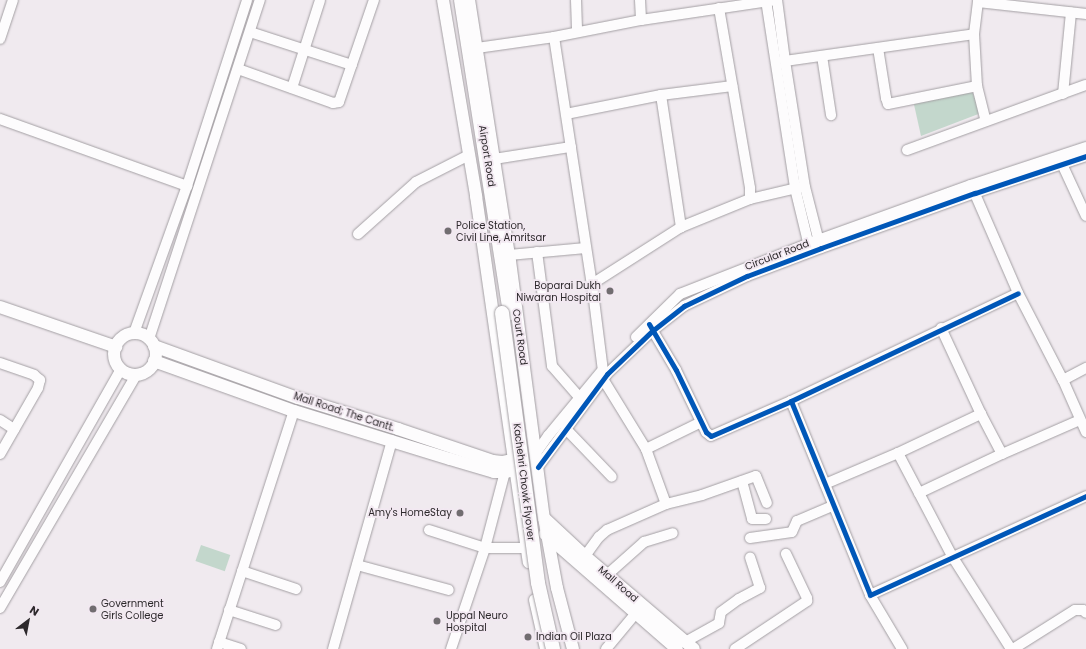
<!DOCTYPE html>
<html>
<head>
<meta charset="utf-8">
<style>
	body { margin:0 }
	#map { position:relative; width:1086px; height:649px; overflow:hidden; background:#f0eaef; font-family:Poppins,sans-serif }
	div>[style] { position:absolute }
	.green>* { inset:0; background:#c3d7cc; transform-origin:0 0 }
	.roads { filter:drop-shadow(0 0 1px #a39fa3) drop-shadow(0 0 1px #a39fa3) }
	.minor>* { height:10px; margin:-5px; padding:0 5px; transform-origin:5px; border-radius:5px; background:#fdfcfd }
	.major>* { height:12px; margin:-6px; padding:0 6px; transform-origin:6px; border-radius:6px; background:#fdfcfd }
	.major>.ring { margin:-6px; padding:0; box-sizing:content-box; background:none; border:12px solid #fdfcfd; border-radius:50% }
	.highway>* { height:14px; margin:-7px; padding:0 7px; transform-origin:7px; border-radius:7px; background:#fdfcfd }
	.bridges { filter:drop-shadow(0 0 1px #a39fa3) drop-shadow(0 0 1px #a39fa3) }
	.highway-bridge>* { height:14px; margin:-7px; padding:0 7px; transform-origin:7px; border-radius:7px; background:#fdfcfd }
	.cycleway>* { height:5px; margin:-2.5px; padding:0 2.5px; transform-origin:2.5px; border-radius:2.5px; background:#0057b8 }
	.dots>* { width:11px; height:11px; translate:-50% -50%; box-sizing:border-box; border:2px solid #f2e8f1; border-radius:50% }
	span { translate:-50% -50%; white-space:nowrap; text-align:center; line-height:1.15; -webkit-text-stroke:3.5px #f2e8f1; paint-order:stroke }
	.street-label { font-size:10px; color:#2d292c }
	.poi-label { font-size:10px; color:#2d292c }
	.left { translate:0 -50%; text-align:left }
	.right { translate:-100% -50%; text-align:right }
	.north { position:absolute; left:8px; top:601px; width:40px; height:40px; -webkit-text-stroke:3px #f2e8f1; paint-order:stroke; rotate:32deg; font-size:11px; font-weight:700; line-height:16px; text-align:center; color:#2d292c }
	.north::after { content:''; display:block; margin:auto; width:14px; height:18px; background:#2d292c; clip-path:polygon(50% 0,100% 100%,50% 72%,0 100%) }
</style>
</head>
<body>
<div id="map">
	<div class="green">
		<div style="clip-path:polygon(972px 91px,981px 113px,921px 136px,913px 100px)"></div>
		<div style="left:201px;top:545px;width:31px;height:17px;rotate:19deg"></div>
	</div>
	<div class="roads">
		<div class="minor">
			<div style="left:576px;top:0;width:32px;rotate:88deg"></div>
			<div style="left:640px;top:0;width:20px;rotate:87deg"></div>
			<div style="left:766px;top:0;width:190px;rotate:81.2deg"></div>
			<div style="left:795px;top:188px;width:64px;rotate:76.4deg"></div>
			<div style="left:777px;top:0;width:62px;rotate:82.5deg"></div>
			<div style="left:785px;top:61px;width:128px;rotate:81deg"></div>
			<div style="left:805px;top:187px;width:61px;rotate:75.7deg"></div>
			<div style="left:978px;top:2px;width:109px;rotate:6.3deg"></div>
			<div style="left:719px;top:8px;width:183px;rotate:80.2deg"></div>
			<div style="left:750px;top:188px;width:11px;rotate:90deg"></div>
			<div style="left:750px;top:199px;width:52px;rotate:-13.2deg"></div>
			<div style="left:250px;top:32px;width:107px;rotate:17.9deg"></div>
			<div style="left:974px;top:34px;width:52px;rotate:86.7deg"></div>
			<div style="left:977px;top:86px;width:36px;rotate:76deg"></div>
			<div style="left:554px;top:37px;width:250px;rotate:81.3deg"></div>
			<div style="left:592px;top:284px;width:88px;rotate:82.8deg"></div>
			<div style="left:0;top:39px;width:41px;rotate:-71.6deg"></div>
			<div style="left:477px;top:48px;width:78px;rotate:-8.1deg"></div>
			<div style="left:554px;top:37px;width:89px;rotate:-11.1deg"></div>
			<div style="left:641px;top:20px;width:136px;rotate:-8.4deg"></div>
			<div style="left:878px;top:48px;width:51px;rotate:80.9deg"></div>
			<div style="left:886px;top:98px;width:6px;rotate:72deg"></div>
			<div style="left:888px;top:104px;width:91px;rotate:-11.4deg"></div>
			<div style="left:822px;top:56px;width:60px;rotate:81.3deg"></div>
			<div style="left:785px;top:61px;width:191px;rotate:-8.1deg"></div>
			<div style="left:974px;top:34px;width:34px;rotate:-83deg"></div>
			<div style="left:238px;top:69px;width:101px;rotate:19.7deg"></div>
			<div style="left:333px;top:103px;width:6px;rotate:-9deg"></div>
			<div style="left:339px;top:102px;width:108px;rotate:-71.1deg"></div>
			<div style="left:292px;top:88px;width:92px;rotate:-72.3deg"></div>
			<div style="left:1063px;top:94px;width:82px;rotate:-84.4deg"></div>
			<div style="left:661px;top:95px;width:134px;rotate:81.4deg"></div>
			<div style="left:566px;top:114px;width:97px;rotate:-11.3deg"></div>
			<div style="left:661px;top:95px;width:72px;rotate:-7.2deg"></div>
			<div style="left:0;top:119px;width:199px;rotate:19.7deg"></div>
			<div style="left:907px;top:150px;width:190px;rotate:-20deg"></div>
			<div style="left:494px;top:159px;width:78px;rotate:-8.9deg"></div>
			<div style="left:1062px;top:164px;width:57px;rotate:65.2deg"></div>
			<div style="left:972px;top:187px;width:116px;rotate:66.5deg"></div>
			<div style="left:1018px;top:293px;width:98px;rotate:62.7deg"></div>
			<div style="left:1063px;top:380px;width:57px;rotate:66.1deg"></div>
			<div style="left:358px;top:234px;width:78px;rotate:-41.9deg"></div>
			<div style="left:416px;top:182px;width:59px;rotate:-27deg"></div>
			<div style="left:537px;top:252px;width:115px;rotate:82.5deg"></div>
			<div style="left:552px;top:366px;width:41px;rotate:48.9deg"></div>
			<div style="left:509px;top:255px;width:77px;rotate:-5.2deg"></div>
			<div style="left:592px;top:284px;width:106px;rotate:-32.6deg"></div>
			<div style="left:681px;top:227px;width:74px;rotate:-22.1deg"></div>
			<div style="left:650px;top:326px;width:51px;rotate:59.4deg"></div>
			<div style="left:676px;top:370px;width:69px;rotate:64.2deg"></div>
			<div style="left:706px;top:432px;width:6px;rotate:39deg"></div>
			<div style="left:711px;top:436px;width:87px;rotate:-23.6deg"></div>
			<div style="left:791px;top:401px;width:251px;rotate:-25.4deg"></div>
			<div style="left:941px;top:328px;width:95px;rotate:65.1deg"></div>
			<div style="left:134px;top:333px;width:156px;rotate:-70.2deg"></div>
			<div style="left:187px;top:186px;width:195px;rotate:-72.1deg"></div>
			<div style="left:636px;top:337px;width:62px;rotate:-44.3deg"></div>
			<div style="left:680px;top:294px;width:148px;rotate:-21.4deg"></div>
			<div style="left:818px;top:240px;width:163px;rotate:-19.8deg"></div>
			<div style="left:971px;top:185px;width:121px;rotate:-18.3deg"></div>
			<div style="left:149px;top:339px;width:357px;rotate:-71.9deg"></div>
			<div style="left:0;top:363px;width:36px;rotate:19deg"></div>
			<div style="left:34px;top:375px;width:8px;rotate:40deg"></div>
			<div style="left:40px;top:380px;width:8px;rotate:104deg"></div>
			<div style="left:38px;top:388px;width:76px;rotate:119.9deg"></div>
			<div style="left:1063px;top:380px;width:26px;rotate:-28deg"></div>
			<div style="left:791px;top:401px;width:209px;rotate:67.8deg"></div>
			<div style="left:870px;top:595px;width:238px;rotate:-24.6deg"></div>
			<div style="left:0;top:420px;width:17px;rotate:33deg"></div>
			<div style="left:566px;top:429px;width:66px;rotate:46.2deg"></div>
			<div style="left:646px;top:449px;width:61px;rotate:-26.1deg"></div>
			<div style="left:536px;top:453px;width:21px;rotate:-55deg"></div>
			<div style="left:548px;top:436px;width:83px;rotate:-50.4deg"></div>
			<div style="left:898px;top:453px;width:116px;rotate:62.3deg"></div>
			<div style="left:952px;top:556px;width:110px;rotate:57.6deg"></div>
			<div style="left:538px;top:467px;width:116px;rotate:-53.4deg"></div>
			<div style="left:607px;top:374px;width:62px;rotate:-43.7deg"></div>
			<div style="left:652px;top:331px;width:41px;rotate:-38deg"></div>
			<div style="left:684px;top:306px;width:70px;rotate:-25.5deg"></div>
			<div style="left:747px;top:276px;width:79px;rotate:-20.7deg"></div>
			<div style="left:821px;top:248px;width:164px;rotate:-19.7deg"></div>
			<div style="left:975px;top:193px;width:117px;rotate:-18.4deg"></div>
			<div style="left:742px;top:481px;width:39px;rotate:75deg"></div>
			<div style="left:752px;top:519px;width:14px"></div>
			<div style="left:825px;top:484px;width:79px;rotate:-23deg"></div>
			<div style="left:898px;top:453px;width:92px;rotate:-25.2deg"></div>
			<div style="left:981px;top:414px;width:45px;rotate:62.3deg"></div>
			<div style="left:1002px;top:454px;width:85px;rotate:-23.6deg"></div>
			<div style="left:919px;top:493px;width:92px;rotate:-25.2deg"></div>
			<div style="left:666px;top:504px;width:37px;rotate:-14deg"></div>
			<div style="left:702px;top:495px;width:57px;rotate:-19.4deg"></div>
			<div style="left:756px;top:476px;width:29px;rotate:68deg"></div>
			<div style="left:429px;top:530px;width:59px;rotate:17.8deg"></div>
			<div style="left:485px;top:548px;width:41px"></div>
			<div style="left:750px;top:538px;width:42px;rotate:-8.1deg"></div>
			<div style="left:792px;top:532px;width:12px;rotate:-66deg"></div>
			<div style="left:797px;top:521px;width:39px;rotate:-23deg"></div>
			<div style="left:585px;top:556px;width:24px;rotate:-54deg"></div>
			<div style="left:599px;top:537px;width:11px;rotate:-41deg"></div>
			<div style="left:607px;top:530px;width:64px;rotate:-23.8deg"></div>
			<div style="left:666px;top:504px;width:59px;rotate:-110deg"></div>
			<div style="left:646px;top:449px;width:82px;rotate:-121.6deg"></div>
			<div style="left:357px;top:565px;width:95px;rotate:15.2deg"></div>
			<div style="left:242px;top:571px;width:57px;rotate:18.4deg"></div>
			<div style="left:607px;top:575px;width:50px;rotate:-41.7deg"></div>
			<div style="left:644px;top:542px;width:30px;rotate:-17deg"></div>
			<div style="left:0;top:582px;width:245px;rotate:-60.4deg"></div>
			<div style="left:870px;top:595px;width:63px;rotate:59.3deg"></div>
			<div style="left:0;top:608px;width:270px;rotate:-59.7deg"></div>
			<div style="left:229px;top:610px;width:49px;rotate:17.7deg"></div>
			<div style="left:219px;top:642px;width:23px;rotate:18deg"></div>
			<div style="left:685px;top:642px;width:39px;rotate:-29deg"></div>
			<div style="left:719px;top:623px;width:11px;rotate:-80deg"></div>
			<div style="left:721px;top:612px;width:22px;rotate:-36deg"></div>
			<div style="left:739px;top:599px;width:24px;rotate:-28deg"></div>
			<div style="left:760px;top:588px;width:32px;rotate:-108deg"></div>
			<div style="left:217px;top:649px;width:250px;rotate:-72.1deg"></div>
			<div style="left:333px;top:649px;width:217px;rotate:-74.2deg"></div>
			<div style="left:451px;top:649px;width:107px;rotate:-71.4deg"></div>
			<div style="left:485px;top:548px;width:79px;rotate:-75.3deg"></div>
			<div style="left:606px;top:649px;width:47px;rotate:-50.2deg"></div>
			<div style="left:735px;top:649px;width:87px;rotate:-33.7deg"></div>
			<div style="left:807px;top:601px;width:3px;rotate:-90deg"></div>
			<div style="left:807px;top:598px;width:49px;rotate:-115.5deg"></div>
			<div style="left:1013px;top:649px;width:73px;rotate:-32.2deg"></div>
			<div style="left:1075px;top:610px;width:8px"></div>
			<div style="left:1083px;top:610px;width:4px;rotate:45deg"></div>
		</div>
		<div class="major">
			<div style="left:443px;top:0;width:199px;rotate:80.4deg"></div>
			<div style="left:476px;top:196px;width:370px;rotate:81.8deg"></div>
			<div style="left:469px;top:0;width:264px;rotate:81.1deg"></div>
			<div style="left:510px;top:261px;width:259px;rotate:82.5deg"></div>
			<div style="left:544px;top:518px;width:71px;rotate:79.5deg"></div>
			<div style="left:557px;top:588px;width:63px;rotate:75.3deg"></div>
			<div style="left:0;top:307px;width:123px;rotate:19deg"></div>
			<div class="ring" style="left:114px;top:333px;width:30px;height:30px"></div>
			<div style="left:154px;top:346px;width:153px;rotate:19.9deg"></div>
			<div style="left:298px;top:398px;width:105px;rotate:17.2deg"></div>
			<div style="left:398px;top:429px;width:100px;rotate:18.6deg"></div>
			<div style="left:493px;top:461px;width:9px;rotate:6deg"></div>
			<div style="left:502px;top:462px;width:19px;rotate:-12deg"></div>
			<div style="left:154px;top:361px;width:149px;rotate:19.7deg"></div>
			<div style="left:294px;top:411px;width:163px;rotate:17.1deg"></div>
			<div style="left:450px;top:459px;width:46px;rotate:16.5deg"></div>
			<div style="left:494px;top:472px;width:11px"></div>
			<div style="left:505px;top:472px;width:16px;rotate:-11deg"></div>
			<div style="left:544px;top:518px;width:56px;rotate:42.8deg"></div>
			<div style="left:585px;top:556px;width:143px;rotate:40.5deg"></div>
			<div style="left:545px;top:534px;width:175px;rotate:41.1deg"></div>
			<div style="left:535px;top:600px;width:50px;rotate:77.3deg"></div>
		</div>
		<div class="highway">
			<div style="left:461px;top:0;width:317px;rotate:81.1deg"></div>
		</div>
	</div>
	<div class="bridges">
		<div class="highway-bridge">
			<div style="left:502px;top:313px;width:272px;rotate:82.4deg"></div>
			<div style="left:538px;top:583px;width:68px;rotate:77.2deg"></div>
		</div>
	</div>
	<div class="cycleway">
		<div style="left:649px;top:324px;width:53px;rotate:59.6deg"></div>
		<div style="left:676px;top:370px;width:69px;rotate:64.2deg"></div>
		<div style="left:706px;top:432px;width:6px;rotate:39deg"></div>
		<div style="left:711px;top:436px;width:87px;rotate:-23.6deg"></div>
		<div style="left:791px;top:401px;width:251px;rotate:-25.4deg"></div>
		<div style="left:791px;top:401px;width:209px;rotate:67.8deg"></div>
		<div style="left:870px;top:595px;width:238px;rotate:-24.6deg"></div>
		<div style="left:538px;top:467px;width:116px;rotate:-53.4deg"></div>
		<div style="left:607px;top:374px;width:62px;rotate:-43.7deg"></div>
		<div style="left:652px;top:331px;width:41px;rotate:-38deg"></div>
		<div style="left:684px;top:306px;width:70px;rotate:-25.5deg"></div>
		<div style="left:747px;top:276px;width:79px;rotate:-20.7deg"></div>
		<div style="left:821px;top:248px;width:164px;rotate:-19.7deg"></div>
		<div style="left:975px;top:193px;width:117px;rotate:-18.4deg"></div>
	</div>
	<div class="dots">
		<div style="left:448px;top:231px;background:#716d70"></div>
		<div style="left:610px;top:291px;background:#716d70"></div>
		<div style="left:460px;top:513px;background:#716d70"></div>
		<div style="left:93px;top:609px;background:#716d70"></div>
		<div style="left:437px;top:621px;background:#716d70"></div>
		<div style="left:528px;top:637px;background:#716d70"></div>
	</div>
	<div class="street-label">
		<span style="left:487px;top:156px;rotate:81deg">Airport Road</span>
		<span style="left:777px;top:255px;rotate:-21deg">Circular Road</span>
		<span style="left:520px;top:337px;rotate:82deg">Court Road</span>
		<span style="left:344px;top:412px;rotate:18deg">Mall Road; The Cantt.</span>
		<span style="left:524px;top:482px;rotate:83deg">Kachehri Chowk Flyover</span>
		<span style="left:618px;top:584px;rotate:41deg">Mall Road</span>
	</div>
	<div class="poi-label">
		<span class="left" style="left:456px;top:231px">Police Station,<br>Civil Line, Amritsar</span>
		<span class="right" style="left:601px;top:291px">Boparai Dukh<br>Niwaran Hospital</span>
		<span class="right" style="left:452px;top:513px">Amy's HomeStay</span>
		<span class="left" style="left:101px;top:609px">Government<br>Girls College</span>
		<span class="left" style="left:446px;top:621px">Uppal Neuro<br>Hospital</span>
		<span class="left" style="left:536px;top:637px">Indian Oil Plaza</span>
	</div>
	<div class="north">N</div>
</div>
</body>
</html>
